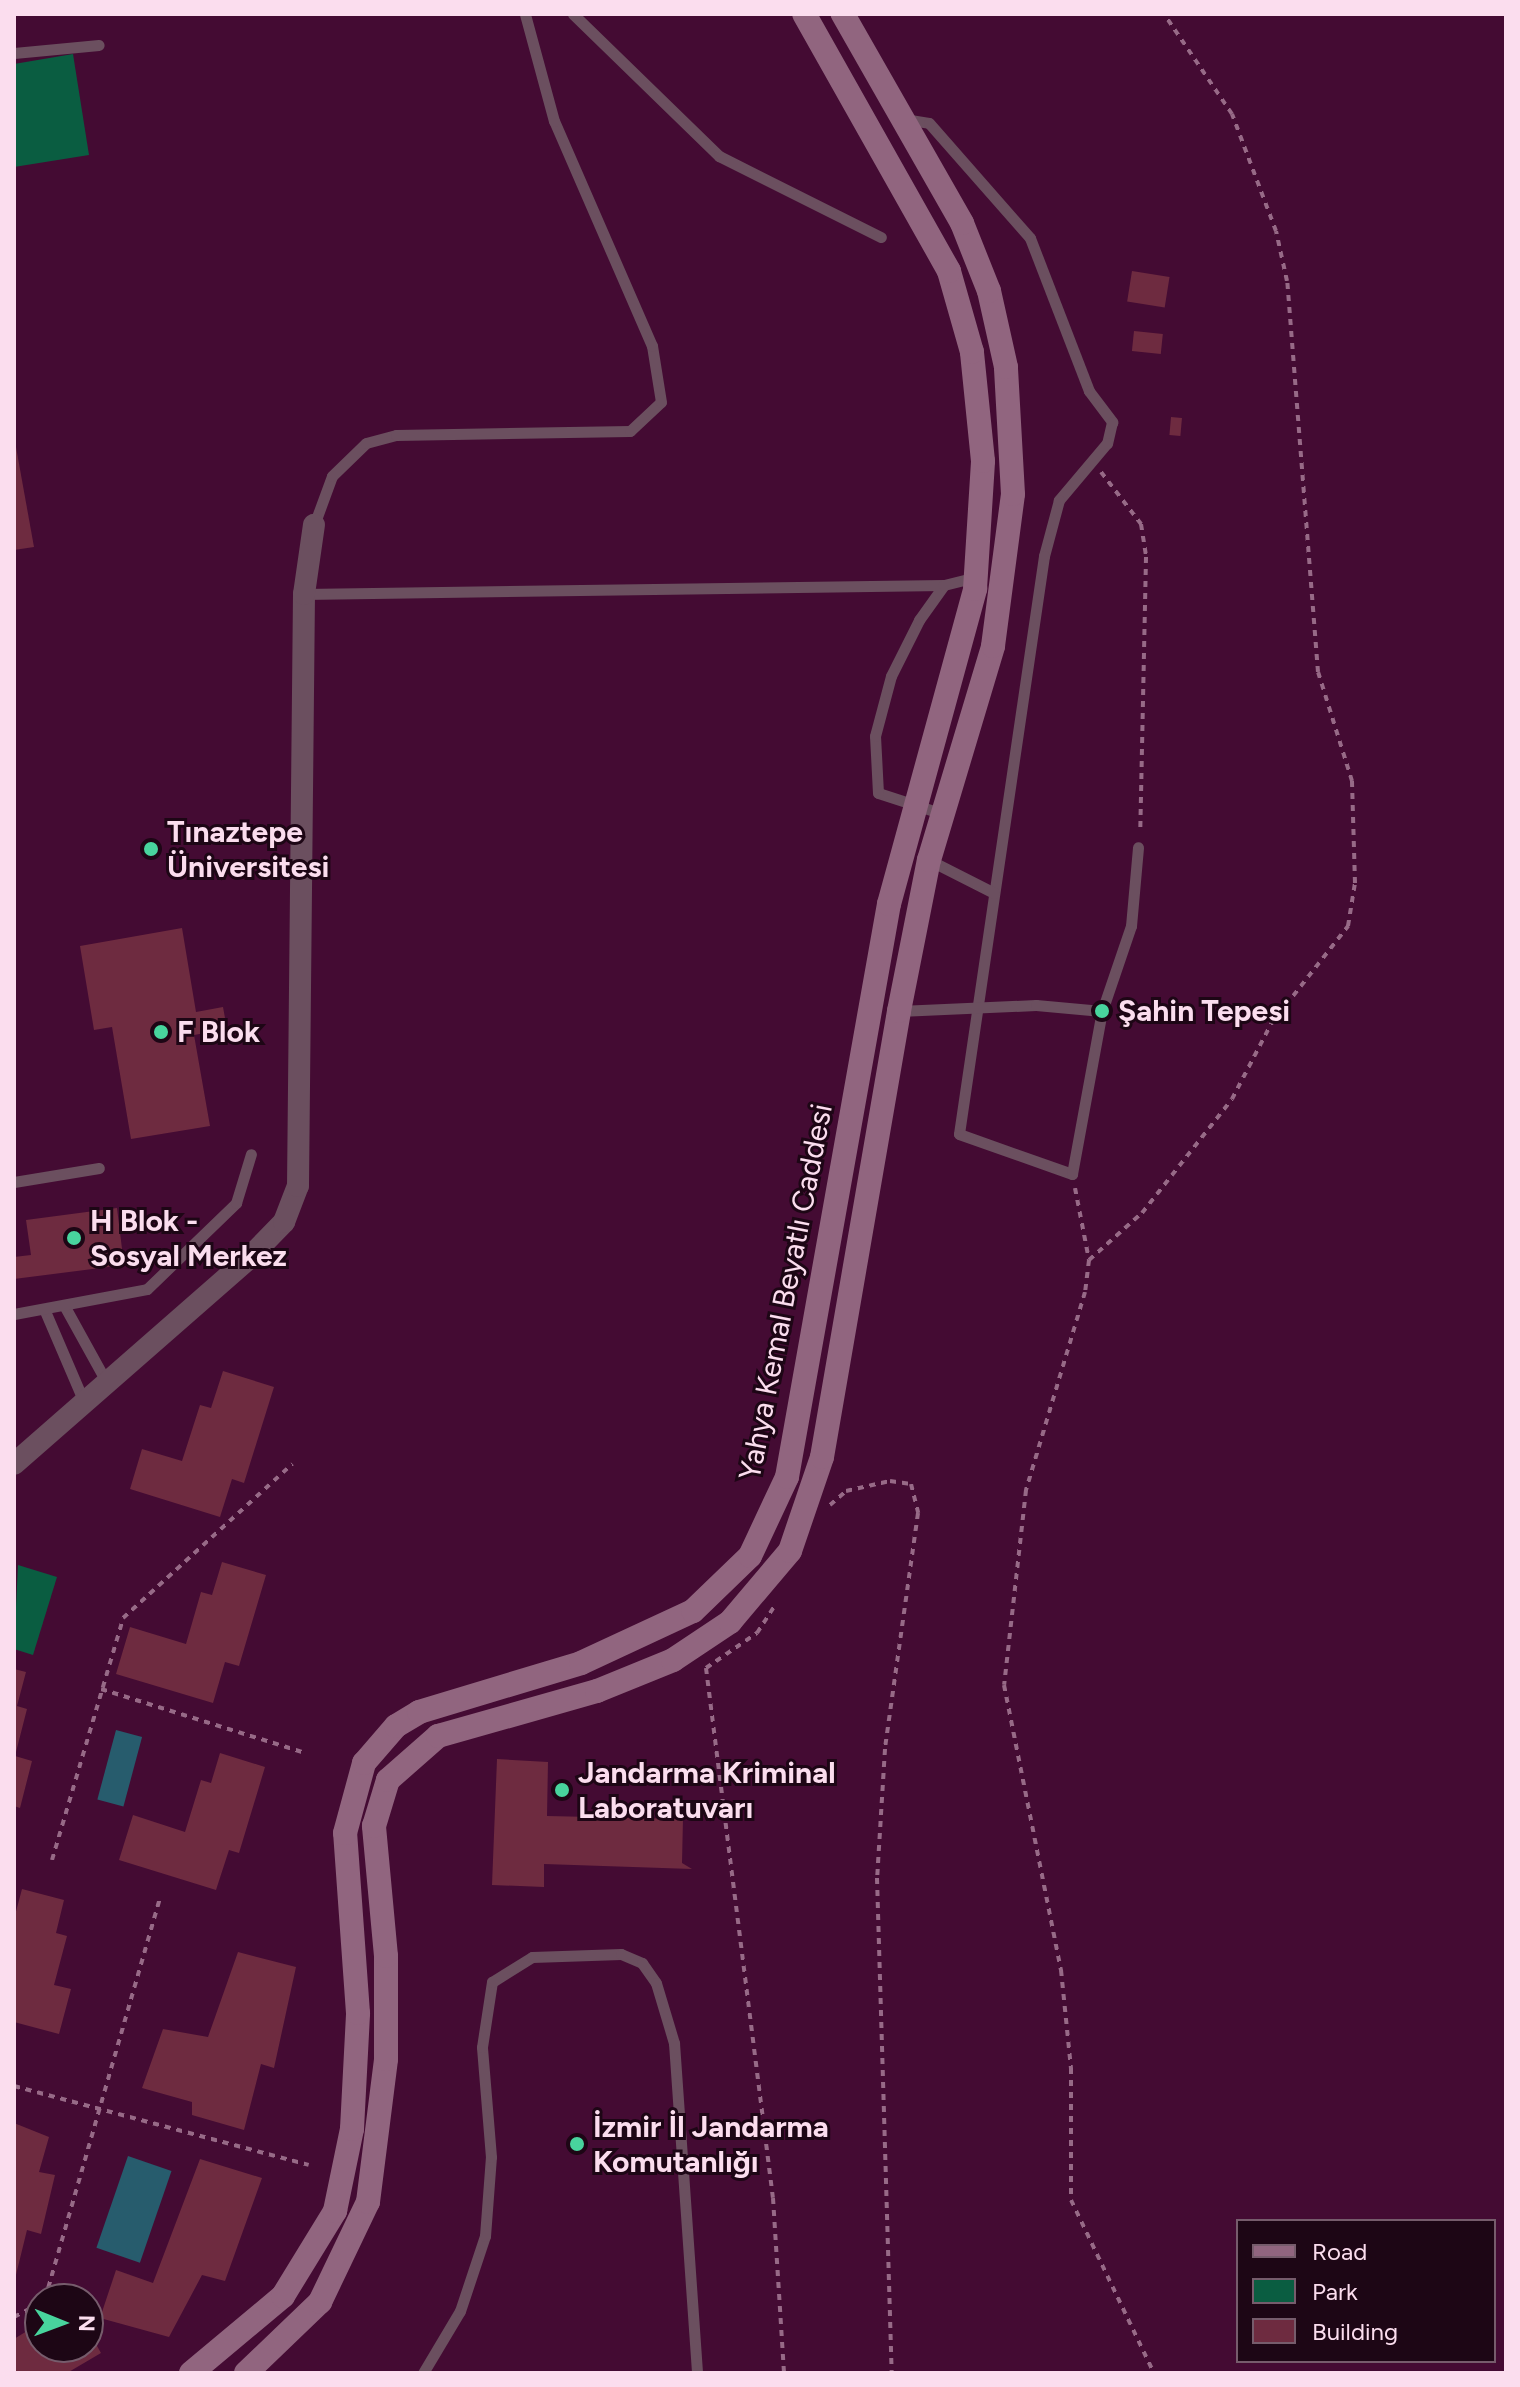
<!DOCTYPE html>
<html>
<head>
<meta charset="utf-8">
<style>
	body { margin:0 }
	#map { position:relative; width:1520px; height:2387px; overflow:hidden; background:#440b33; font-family:Figtree,sans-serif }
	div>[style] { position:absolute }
	.green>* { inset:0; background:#0a5d41 }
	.water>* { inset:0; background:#275c6d; transform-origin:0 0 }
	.building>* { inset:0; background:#6e2b40; transform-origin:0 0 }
	.path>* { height:4px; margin-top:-2px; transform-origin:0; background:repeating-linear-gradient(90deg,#976a87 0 6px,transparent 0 12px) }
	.service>* { height:11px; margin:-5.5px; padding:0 5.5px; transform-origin:5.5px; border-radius:5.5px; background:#6b4f5f }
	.minor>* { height:22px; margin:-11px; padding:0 11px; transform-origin:11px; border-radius:11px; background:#6b4f5f }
	.secondary>* { height:24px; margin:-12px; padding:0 12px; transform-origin:12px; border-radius:12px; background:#91657f }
	.dots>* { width:22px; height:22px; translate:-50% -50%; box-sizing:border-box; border:4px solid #1d0615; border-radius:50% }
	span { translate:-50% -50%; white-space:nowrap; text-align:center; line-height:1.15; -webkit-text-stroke:6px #1d0615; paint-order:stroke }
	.poi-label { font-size:30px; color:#fbddee; font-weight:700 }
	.left { translate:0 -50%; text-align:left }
	.street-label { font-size:30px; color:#fbddee }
	.frame { position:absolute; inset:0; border:16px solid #fbddee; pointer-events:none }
	.legend { position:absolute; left:1236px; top:2219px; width:260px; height:144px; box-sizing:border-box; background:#1d0615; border:2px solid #765c6c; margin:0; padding:10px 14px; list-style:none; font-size:24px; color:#fbddee }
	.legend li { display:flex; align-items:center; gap:16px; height:40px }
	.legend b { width:40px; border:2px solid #765c6c }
	.north { position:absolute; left:24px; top:2283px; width:80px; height:80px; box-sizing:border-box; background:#1d0615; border:2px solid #765c6c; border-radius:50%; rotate:91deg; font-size:22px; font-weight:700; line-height:32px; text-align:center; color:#fbddee }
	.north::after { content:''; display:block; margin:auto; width:28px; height:36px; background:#48d49d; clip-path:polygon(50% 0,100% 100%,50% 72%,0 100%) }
</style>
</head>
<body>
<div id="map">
	<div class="green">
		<div style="clip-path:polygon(73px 54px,89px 155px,14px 167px,14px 64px)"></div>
		<div style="clip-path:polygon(18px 1565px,57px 1577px,33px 1655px,14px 1649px)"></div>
	</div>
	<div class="water">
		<div style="left:116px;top:1730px;width:27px;height:72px;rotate:15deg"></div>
		<div style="left:128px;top:2156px;width:46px;height:97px;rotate:19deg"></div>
	</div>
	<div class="building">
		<div style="left:1132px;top:271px;width:38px;height:31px;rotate:9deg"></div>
		<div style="left:1134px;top:331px;width:29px;height:20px;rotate:6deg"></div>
		<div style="left:1171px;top:417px;width:11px;height:18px;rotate:5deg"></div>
		<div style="clip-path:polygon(14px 436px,34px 547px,14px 550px)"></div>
		<div style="clip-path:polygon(182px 928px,196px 1012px,223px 1007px,227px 1029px,194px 1035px,210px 1126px,131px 1139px,112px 1027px,94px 1030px,80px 946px)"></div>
		<div style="clip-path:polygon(117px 1208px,124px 1265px,14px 1279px,14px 1257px,31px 1255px,26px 1220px)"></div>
		<div style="clip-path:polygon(223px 1371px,274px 1387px,244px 1483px,232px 1479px,220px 1517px,130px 1489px,142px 1449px,182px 1461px,200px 1405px,211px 1408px)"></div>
		<div style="clip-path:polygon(222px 1562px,266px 1575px,239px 1666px,225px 1662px,213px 1703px,116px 1674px,130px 1627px,186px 1644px,201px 1592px,212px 1595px)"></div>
		<div style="clip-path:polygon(14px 1669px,26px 1672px,17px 1706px,27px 1709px,15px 1756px,32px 1761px,20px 1808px,14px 1806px)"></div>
		<div style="clip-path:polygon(220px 1753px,265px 1767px,239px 1853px,229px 1850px,216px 1890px,119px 1860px,133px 1815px,185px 1832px,201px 1780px,211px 1783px)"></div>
		<div style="clip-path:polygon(497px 1759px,548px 1762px,547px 1816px,683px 1819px,682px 1863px,692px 1869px,544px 1864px,544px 1887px,492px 1885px)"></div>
		<div style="clip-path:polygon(22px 1889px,64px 1900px,56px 1933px,67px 1936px,54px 1985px,71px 1989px,59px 2034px,14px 2022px,14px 1919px)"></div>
		<div style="clip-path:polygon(238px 1952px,296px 1967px,274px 2068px,261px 2064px,244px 2130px,192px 2115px,192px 2102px,142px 2088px,163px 2029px,208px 2037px)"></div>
		<div style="clip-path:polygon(14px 2123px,49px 2137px,39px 2172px,55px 2175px,41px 2234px,27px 2230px,15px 2279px)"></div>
		<div style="clip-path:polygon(200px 2159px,262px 2178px,225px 2281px,202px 2275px,169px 2337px,100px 2318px,116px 2270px,153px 2283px)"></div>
		<div style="clip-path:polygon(40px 2323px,40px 2347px,88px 2347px,88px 2330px,101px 2353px,67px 2373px,14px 2373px,14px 2339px)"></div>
	</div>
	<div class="path">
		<div style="left:1101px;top:472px;width:66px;rotate:52.4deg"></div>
		<div style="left:1141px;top:524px;width:33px;rotate:81deg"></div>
		<div style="left:1146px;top:557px;width:275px;rotate:91.2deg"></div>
		<div style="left:1075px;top:1188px;width:73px;rotate:79deg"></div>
		<div style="left:1089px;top:1260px;width:32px;rotate:97deg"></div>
		<div style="left:1085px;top:1292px;width:207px;rotate:106.6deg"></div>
		<div style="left:1026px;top:1490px;width:196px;rotate:96.4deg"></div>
		<div style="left:1004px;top:1685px;width:291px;rotate:78.7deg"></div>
		<div style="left:1061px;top:1970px;width:99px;rotate:84.2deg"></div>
		<div style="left:1071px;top:2068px;width:132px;rotate:90deg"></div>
		<div style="left:1071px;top:2200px;width:192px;rotate:64.4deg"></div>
		<div style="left:1089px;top:1260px;width:71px;rotate:-41.6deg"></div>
		<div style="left:1142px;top:1213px;width:145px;rotate:-51.7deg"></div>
		<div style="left:1232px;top:1099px;width:85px;rotate:-62.5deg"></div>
		<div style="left:1271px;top:1024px;width:125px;rotate:-51.8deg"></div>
		<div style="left:1348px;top:926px;width:44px;rotate:-80.8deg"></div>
		<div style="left:1355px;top:883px;width:102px;rotate:-91.7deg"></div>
		<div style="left:1352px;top:781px;width:114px;rotate:-107.3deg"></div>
		<div style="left:1318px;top:672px;width:392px;rotate:-94.5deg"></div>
		<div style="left:1287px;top:281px;width:51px;rotate:-102.4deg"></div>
		<div style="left:1276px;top:231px;width:125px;rotate:-110.6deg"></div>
		<div style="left:1232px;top:114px;width:121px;rotate:-124.2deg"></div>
		<div style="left:830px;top:1505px;width:21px;rotate:-41deg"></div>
		<div style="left:846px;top:1491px;width:45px;rotate:-12.8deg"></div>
		<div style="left:890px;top:1481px;width:21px;rotate:8deg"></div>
		<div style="left:911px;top:1484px;width:30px;rotate:76deg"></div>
		<div style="left:918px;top:1513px;width:238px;rotate:98deg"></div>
		<div style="left:885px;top:1749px;width:129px;rotate:93.5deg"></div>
		<div style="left:877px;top:1878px;width:495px;rotate:88.3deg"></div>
		<div style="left:706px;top:1668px;width:62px;rotate:-34.5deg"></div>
		<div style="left:757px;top:1633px;width:31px;rotate:-57deg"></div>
		<div style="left:706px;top:1668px;width:534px;rotate:82.8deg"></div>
		<div style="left:773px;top:2198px;width:175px;rotate:86.4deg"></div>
		<div style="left:101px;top:1689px;width:214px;rotate:17.4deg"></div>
		<div style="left:52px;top:1860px;width:252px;rotate:-73.6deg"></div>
		<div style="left:123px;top:1618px;width:229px;rotate:-42.3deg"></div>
		<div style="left:14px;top:2086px;width:305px;rotate:15deg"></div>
		<div style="left:45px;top:2299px;width:417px;rotate:-74deg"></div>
		<div style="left:14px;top:2317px;width:30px;rotate:-28deg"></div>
	</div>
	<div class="service">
		<div style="left:573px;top:14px;width:204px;rotate:44.2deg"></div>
		<div style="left:719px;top:156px;width:181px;rotate:26.6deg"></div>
		<div style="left:14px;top:53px;width:85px;rotate:-5.4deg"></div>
		<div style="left:904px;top:119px;width:25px;rotate:9deg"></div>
		<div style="left:929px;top:123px;width:153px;rotate:48.7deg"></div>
		<div style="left:1030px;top:238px;width:164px;rotate:68.9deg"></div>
		<div style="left:1089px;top:391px;width:39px;rotate:53deg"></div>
		<div style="left:1112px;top:422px;width:22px;rotate:103deg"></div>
		<div style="left:1107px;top:443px;width:75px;rotate:130.1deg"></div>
		<div style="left:1059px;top:500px;width:58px;rotate:105deg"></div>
		<div style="left:1044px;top:556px;width:584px;rotate:98.37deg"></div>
		<div style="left:959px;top:1134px;width:120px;rotate:19.5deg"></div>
		<div style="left:1072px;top:1174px;width:166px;rotate:-79.6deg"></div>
		<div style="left:1102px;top:1011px;width:90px;rotate:-71.2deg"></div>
		<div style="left:1131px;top:926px;width:79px;rotate:-84.9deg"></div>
		<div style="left:314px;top:525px;width:52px;rotate:-69.8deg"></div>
		<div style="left:332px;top:476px;width:47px;rotate:-44.1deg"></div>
		<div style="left:366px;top:443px;width:31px;rotate:-15deg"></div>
		<div style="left:396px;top:435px;width:234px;rotate:-1deg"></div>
		<div style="left:630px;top:431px;width:42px;rotate:-43.1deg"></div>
		<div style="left:661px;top:402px;width:57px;rotate:-99.1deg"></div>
		<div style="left:652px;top:346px;width:245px;rotate:-113.5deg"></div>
		<div style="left:554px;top:121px;width:111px;rotate:-105.2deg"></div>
		<div style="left:304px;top:594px;width:640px;rotate:-0.81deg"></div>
		<div style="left:943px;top:814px;width:68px;rotate:-162.1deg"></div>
		<div style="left:878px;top:793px;width:57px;rotate:-93deg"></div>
		<div style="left:875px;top:736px;width:62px;rotate:-75.1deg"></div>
		<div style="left:891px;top:676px;width:63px;rotate:-63.4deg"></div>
		<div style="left:919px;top:620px;width:43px;rotate:-54.5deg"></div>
		<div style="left:944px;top:585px;width:33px;rotate:-14deg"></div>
		<div style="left:929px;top:860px;width:73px;rotate:26.9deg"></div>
		<div style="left:899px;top:1011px;width:137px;rotate:-2.5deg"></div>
		<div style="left:1036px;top:1005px;width:66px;rotate:5.2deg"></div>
		<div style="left:14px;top:1182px;width:86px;rotate:-9.4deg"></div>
		<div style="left:65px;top:1307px;width:87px;rotate:61.1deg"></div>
		<div style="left:45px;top:1311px;width:99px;rotate:66.8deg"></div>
		<div style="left:14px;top:1314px;width:135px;rotate:-10.6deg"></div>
		<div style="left:147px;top:1289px;width:124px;rotate:-44deg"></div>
		<div style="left:236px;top:1203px;width:51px;rotate:-73deg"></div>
		<div style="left:423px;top:2373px;width:72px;rotate:-59.2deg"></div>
		<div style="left:460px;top:2311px;width:79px;rotate:-71.6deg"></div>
		<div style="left:485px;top:2236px;width:79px;rotate:-85.7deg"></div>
		<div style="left:491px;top:2157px;width:110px;rotate:-94.7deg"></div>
		<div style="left:482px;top:2047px;width:66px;rotate:-81.3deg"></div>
		<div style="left:492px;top:1982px;width:47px;rotate:-32deg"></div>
		<div style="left:532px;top:1957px;width:89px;rotate:-1.9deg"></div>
		<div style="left:621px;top:1954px;width:23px;rotate:23deg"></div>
		<div style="left:642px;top:1963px;width:24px;rotate:55deg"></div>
		<div style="left:656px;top:1983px;width:63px;rotate:73.3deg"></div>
		<div style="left:674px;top:2043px;width:331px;rotate:86deg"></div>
	</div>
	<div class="minor">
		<div style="left:14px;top:1464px;width:311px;rotate:-41.2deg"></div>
		<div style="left:248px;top:1259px;width:52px;rotate:-45.8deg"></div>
		<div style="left:284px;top:1222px;width:39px;rotate:-69deg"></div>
		<div style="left:298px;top:1186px;width:592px;rotate:-89.42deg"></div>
		<div style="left:304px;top:594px;width:70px;rotate:-81.8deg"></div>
	</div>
	<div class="secondary">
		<div style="left:191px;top:2373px;width:120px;rotate:-39.9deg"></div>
		<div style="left:283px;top:2296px;width:100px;rotate:-58.5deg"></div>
		<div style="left:335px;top:2211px;width:84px;rotate:-78.3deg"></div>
		<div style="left:352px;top:2129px;width:116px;rotate:-87deg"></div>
		<div style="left:358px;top:2013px;width:180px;rotate:-94.1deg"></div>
		<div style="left:345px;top:1833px;width:73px;rotate:-74.8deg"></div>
		<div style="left:364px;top:1763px;width:49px;rotate:-49.1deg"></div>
		<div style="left:396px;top:1726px;width:27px;rotate:-31deg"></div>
		<div style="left:419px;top:1712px;width:169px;rotate:-16.8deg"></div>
		<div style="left:581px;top:1663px;width:123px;rotate:-24.9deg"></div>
		<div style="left:693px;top:1611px;width:79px;rotate:-44deg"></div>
		<div style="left:750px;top:1556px;width:87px;rotate:-64.9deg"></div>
		<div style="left:787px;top:1477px;width:582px;rotate:-79.91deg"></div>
		<div style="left:889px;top:904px;width:327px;rotate:-74.7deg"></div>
		<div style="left:975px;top:589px;width:128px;rotate:-86.4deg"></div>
		<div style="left:983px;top:461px;width:110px;rotate:-95.8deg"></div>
		<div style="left:972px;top:352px;width:84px;rotate:-105.9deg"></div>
		<div style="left:949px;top:271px;width:295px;rotate:-119.4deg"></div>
		<div style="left:246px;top:2373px;width:103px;rotate:-43.8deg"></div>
		<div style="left:320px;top:2302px;width:111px;rotate:-64.4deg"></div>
		<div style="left:368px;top:2202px;width:144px;rotate:-82.8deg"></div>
		<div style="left:386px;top:2059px;width:103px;rotate:-90deg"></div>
		<div style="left:386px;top:1956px;width:131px;rotate:-95.3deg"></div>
		<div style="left:374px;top:1826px;width:48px;rotate:-73.1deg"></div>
		<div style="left:388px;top:1780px;width:67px;rotate:-41.3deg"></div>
		<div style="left:438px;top:1736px;width:165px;rotate:-15.8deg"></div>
		<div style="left:597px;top:1691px;width:82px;rotate:-22.2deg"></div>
		<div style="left:673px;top:1660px;width:69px;rotate:-33.7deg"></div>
		<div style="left:730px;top:1622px;width:93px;rotate:-49.8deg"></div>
		<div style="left:790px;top:1551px;width:99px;rotate:-71.2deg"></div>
		<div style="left:822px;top:1457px;width:453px;rotate:-80.2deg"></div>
		<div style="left:899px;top:1011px;width:154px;rotate:-78.8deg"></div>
		<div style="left:929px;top:860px;width:223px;rotate:-73.3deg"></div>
		<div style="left:993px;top:646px;width:153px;rotate:-82.5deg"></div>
		<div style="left:1013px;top:494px;width:127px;rotate:-93.2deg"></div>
		<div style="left:1006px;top:367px;width:78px;rotate:-102.6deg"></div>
		<div style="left:989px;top:291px;width:73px;rotate:-111.7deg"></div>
		<div style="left:962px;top:223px;width:241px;rotate:-119.7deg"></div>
	</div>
	<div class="dots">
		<div style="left:151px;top:849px;background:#48d49d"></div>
		<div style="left:1102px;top:1011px;background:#48d49d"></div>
		<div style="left:161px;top:1032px;background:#48d49d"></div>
		<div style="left:74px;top:1238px;background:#48d49d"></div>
		<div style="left:562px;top:1790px;background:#48d49d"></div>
		<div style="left:577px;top:2144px;background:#48d49d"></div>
	</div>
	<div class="poi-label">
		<span class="left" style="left:167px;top:849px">Tınaztepe<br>Üniversitesi</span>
		<span class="left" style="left:1118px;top:1011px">Şahin Tepesi</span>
		<span class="left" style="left:177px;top:1032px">F Blok</span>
		<span class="left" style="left:90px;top:1238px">H Blok -<br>Sosyal Merkez</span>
		<span class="left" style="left:578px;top:1790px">Jandarma Kriminal<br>Laboratuvarı</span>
		<span class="left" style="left:593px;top:2144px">İzmir İl Jandarma<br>Komutanlığı</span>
	</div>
	<div class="street-label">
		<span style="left:786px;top:1292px;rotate:-79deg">Yahya Kemal Beyatlı Caddesi</span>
	</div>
	<div class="frame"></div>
	<ul class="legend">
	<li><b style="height:10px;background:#91657f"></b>Road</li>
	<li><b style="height:22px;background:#0a5d41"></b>Park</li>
	<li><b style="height:22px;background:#6e2b40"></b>Building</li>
	</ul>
	<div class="north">N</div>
</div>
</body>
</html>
